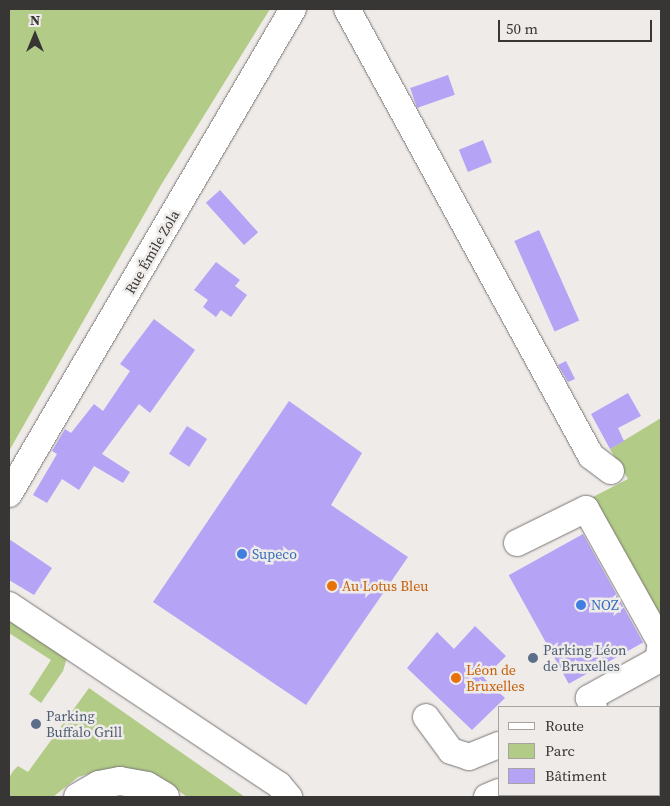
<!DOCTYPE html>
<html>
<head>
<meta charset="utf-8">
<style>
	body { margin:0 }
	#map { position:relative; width:670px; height:806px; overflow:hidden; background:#efebe9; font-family:"Source Serif 4",serif }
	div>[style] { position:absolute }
	.green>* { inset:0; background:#b2cb87 }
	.building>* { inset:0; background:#b5a3f6; transform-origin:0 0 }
	.roads { filter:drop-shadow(0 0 1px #797674) drop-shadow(0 0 1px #797674) }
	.minor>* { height:26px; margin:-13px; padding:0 13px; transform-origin:13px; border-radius:13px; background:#fff }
	.major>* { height:28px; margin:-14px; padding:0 14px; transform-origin:14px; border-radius:14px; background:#fff }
	.dots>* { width:14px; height:14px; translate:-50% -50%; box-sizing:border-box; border:2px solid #efebe9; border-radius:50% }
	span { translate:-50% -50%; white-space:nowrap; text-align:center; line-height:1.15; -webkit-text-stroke:5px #efebe9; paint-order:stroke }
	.street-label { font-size:14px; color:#383635 }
	.shop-label { font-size:14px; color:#366cbe }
	.left { translate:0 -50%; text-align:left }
	.food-label { font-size:14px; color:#c56008 }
	.service-label { font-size:14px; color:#4e5e75 }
	.frame { position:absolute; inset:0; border:10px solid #383635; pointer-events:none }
	.legend { position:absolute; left:498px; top:706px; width:162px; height:90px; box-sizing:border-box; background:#efebe9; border:1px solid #a6a3a1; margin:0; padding:6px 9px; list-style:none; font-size:15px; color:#383635 }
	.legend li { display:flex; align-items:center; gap:10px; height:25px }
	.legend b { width:25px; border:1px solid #a6a3a1 }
	.north { position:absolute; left:10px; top:10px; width:50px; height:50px; -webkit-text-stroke:4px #efebe9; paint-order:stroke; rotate:0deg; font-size:14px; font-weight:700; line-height:20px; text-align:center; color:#383635 }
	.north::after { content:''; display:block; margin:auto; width:18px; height:22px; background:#383635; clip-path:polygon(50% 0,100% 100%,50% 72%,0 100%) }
	.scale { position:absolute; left:498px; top:20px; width:154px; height:22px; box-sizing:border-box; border:2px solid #383635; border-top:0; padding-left:6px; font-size:15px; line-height:18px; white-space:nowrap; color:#383635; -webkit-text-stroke:4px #efebe9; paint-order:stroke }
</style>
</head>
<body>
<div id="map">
	<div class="green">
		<div style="clip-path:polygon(9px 9px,270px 9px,161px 185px,9px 451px)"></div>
		<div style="clip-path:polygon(661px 418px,661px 632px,589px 499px,628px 479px,610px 449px)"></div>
		<div style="clip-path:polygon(9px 618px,67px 658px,63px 671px,41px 703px,29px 694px,51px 660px,9px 633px)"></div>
		<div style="clip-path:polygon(89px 688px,245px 797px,187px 797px,159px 776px,123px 768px,102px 770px,78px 777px,53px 797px,9px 797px,9px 778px,13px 771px,18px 766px,28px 772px)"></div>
	</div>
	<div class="building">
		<div style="left:448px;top:75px;width:21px;height:40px;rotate:71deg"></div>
		<div style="left:483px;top:140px;width:24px;height:26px;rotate:68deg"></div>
		<div style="left:220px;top:190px;width:57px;height:19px;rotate:48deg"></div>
		<div style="left:539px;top:230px;width:99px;height:27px;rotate:66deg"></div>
		<div style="clip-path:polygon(216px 262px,240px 280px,235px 286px,247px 295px,231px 317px,221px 310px,216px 317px,203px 307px,208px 300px,194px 290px)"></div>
		<div style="clip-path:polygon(154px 319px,195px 350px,150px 413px,139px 404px,102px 454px,130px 472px,123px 483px,94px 466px,79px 490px,62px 479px,47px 503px,33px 495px,57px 454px,52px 451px,65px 429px,71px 433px,94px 404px,103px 411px,130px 371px,120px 364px)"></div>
		<div style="clip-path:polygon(566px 361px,575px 379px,568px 382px,558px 365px)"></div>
		<div style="clip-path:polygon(628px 393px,641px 416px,618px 428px,624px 441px,610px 449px,591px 414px)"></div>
		<div style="clip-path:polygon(289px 401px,362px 453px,331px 505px,408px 557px,306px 705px,153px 602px)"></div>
		<div style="left:187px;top:426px;width:24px;height:33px;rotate:33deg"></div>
		<div style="left:583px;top:534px;width:124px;height:85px;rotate:61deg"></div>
		<div style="clip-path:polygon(9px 539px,52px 568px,34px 595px,9px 580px)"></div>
		<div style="clip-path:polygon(475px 626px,506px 656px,484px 678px,505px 698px,472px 730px,407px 668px,437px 632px,454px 649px)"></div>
	</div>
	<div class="roads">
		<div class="minor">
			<div style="left:347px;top:9px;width:509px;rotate:61.37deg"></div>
			<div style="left:591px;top:456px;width:25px;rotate:37deg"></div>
			<div style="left:9px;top:494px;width:562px;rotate:-59.65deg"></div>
			<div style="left:517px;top:543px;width:77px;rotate:-26.2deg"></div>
			<div style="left:586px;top:509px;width:154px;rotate:60.8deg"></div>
			<div style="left:661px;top:643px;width:17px;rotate:100deg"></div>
			<div style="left:658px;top:660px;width:79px;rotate:151.2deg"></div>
			<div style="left:589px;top:698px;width:10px;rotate:61deg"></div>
			<div style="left:9px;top:605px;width:324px;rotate:33.7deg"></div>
			<div style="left:279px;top:785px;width:16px;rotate:50deg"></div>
			<div style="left:426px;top:717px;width:42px;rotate:53.7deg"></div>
			<div style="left:451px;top:751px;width:19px;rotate:18deg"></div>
			<div style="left:469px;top:757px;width:32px;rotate:-22deg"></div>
			<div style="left:659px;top:725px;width:5px;rotate:68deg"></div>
			<div style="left:521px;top:795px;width:3px;rotate:45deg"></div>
			<div style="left:487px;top:797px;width:13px;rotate:-23deg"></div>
		</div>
		<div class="major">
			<div style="left:78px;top:797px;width:24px;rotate:-30deg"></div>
			<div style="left:99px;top:785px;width:21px;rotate:-11deg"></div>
			<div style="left:120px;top:781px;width:27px;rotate:10deg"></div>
			<div style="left:147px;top:786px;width:21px;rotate:31deg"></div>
		</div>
	</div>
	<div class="dots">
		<div style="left:242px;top:554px;background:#3f7fe0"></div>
		<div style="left:332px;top:586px;background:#e8710a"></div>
		<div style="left:581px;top:605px;background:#3f7fe0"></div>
		<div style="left:533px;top:658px;background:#5c6f8a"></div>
		<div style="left:456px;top:678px;background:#e8710a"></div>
		<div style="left:36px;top:724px;background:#5c6f8a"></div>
	</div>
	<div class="street-label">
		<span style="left:152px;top:252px;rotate:-60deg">Rue Émile Zola</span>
	</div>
	<div class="shop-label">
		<span class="left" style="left:252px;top:554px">Supeco</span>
		<span class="left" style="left:591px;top:605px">NOZ</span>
	</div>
	<div class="food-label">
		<span class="left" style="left:342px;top:586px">Au Lotus Bleu</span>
		<span class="left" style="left:466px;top:678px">Léon de<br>Bruxelles</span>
	</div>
	<div class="service-label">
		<span class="left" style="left:543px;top:658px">Parking Léon<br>de Bruxelles</span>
		<span class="left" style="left:46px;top:724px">Parking<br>Buffalo Grill</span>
	</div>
	<div class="frame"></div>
	<ul class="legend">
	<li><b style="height:6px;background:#fff"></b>Route</li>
	<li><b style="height:14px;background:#b2cb87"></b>Parc</li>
	<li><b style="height:14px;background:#b5a3f6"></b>Bâtiment</li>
	</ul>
	<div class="north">N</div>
	<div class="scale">50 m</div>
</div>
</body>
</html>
